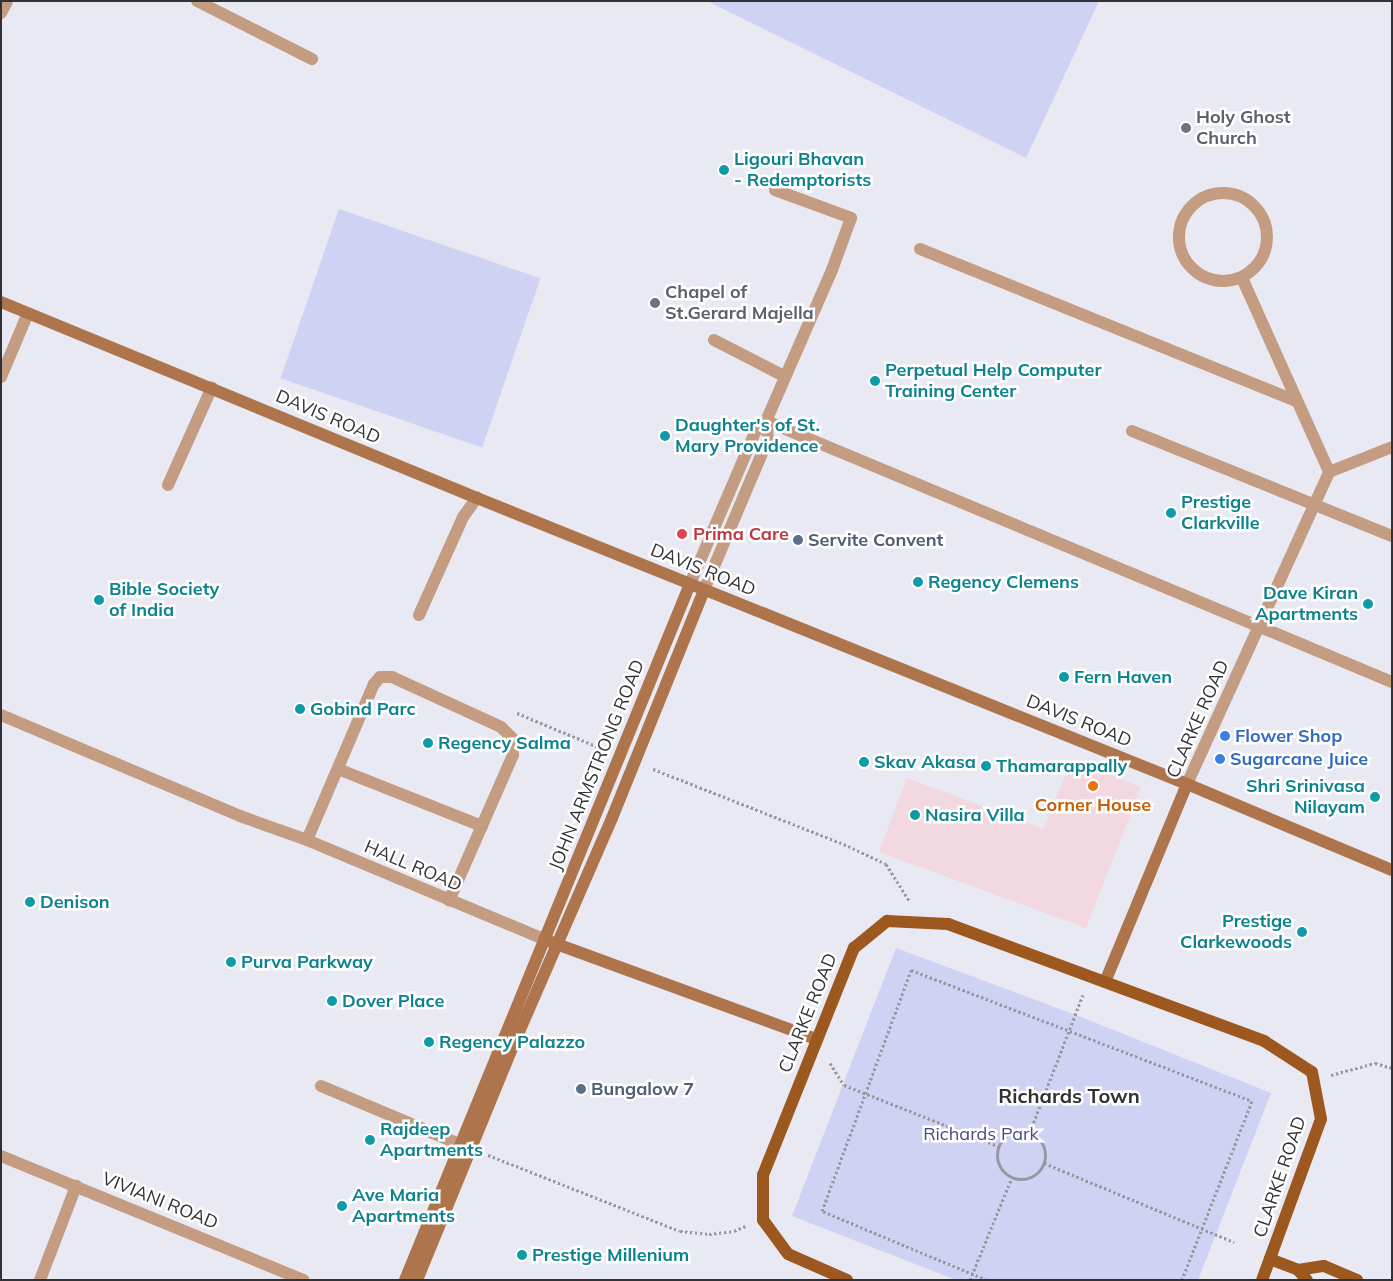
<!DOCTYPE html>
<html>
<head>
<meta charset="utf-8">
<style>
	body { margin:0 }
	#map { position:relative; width:1393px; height:1281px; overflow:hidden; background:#e8e9f3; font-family:Mulish,sans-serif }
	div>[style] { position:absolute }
	.commercial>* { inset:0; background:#f2d8e1 }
	.green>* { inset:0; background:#cfd2f3; transform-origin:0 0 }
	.path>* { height:3px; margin-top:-1.5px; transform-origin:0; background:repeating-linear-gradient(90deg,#9899a0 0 2.5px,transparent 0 5px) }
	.path>.ring { margin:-1.5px; padding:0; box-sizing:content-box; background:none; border:3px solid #9899a0; border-radius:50% }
	.lane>* { height:12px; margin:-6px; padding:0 6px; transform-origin:6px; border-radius:6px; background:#c39c81 }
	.lane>.ring { margin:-6px; padding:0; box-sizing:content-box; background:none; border:12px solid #c39c81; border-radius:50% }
	.street>* { height:12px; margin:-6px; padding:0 6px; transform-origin:6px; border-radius:6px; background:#c39c81 }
	.secondary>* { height:12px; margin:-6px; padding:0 6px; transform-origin:6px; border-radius:6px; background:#ae754d }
	.primary>* { height:12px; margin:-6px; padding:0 6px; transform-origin:6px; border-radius:6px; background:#9d5820 }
	.dots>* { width:14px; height:14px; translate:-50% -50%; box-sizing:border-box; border:2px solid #fff; border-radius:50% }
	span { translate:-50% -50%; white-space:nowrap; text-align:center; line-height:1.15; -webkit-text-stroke:5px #fff; paint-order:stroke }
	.worship-label { font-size:18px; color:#5b616d; font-weight:700 }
	.left { translate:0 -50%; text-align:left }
	.culture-label { font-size:18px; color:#0d838f; font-weight:700 }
	.right { translate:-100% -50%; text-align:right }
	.street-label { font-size:18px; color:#313235 }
	.health-label { font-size:18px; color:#be3a42; font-weight:700 }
	.service-label { font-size:18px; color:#4e5e75; font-weight:700 }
	.shop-label { font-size:18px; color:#366cbe; font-weight:700 }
	.food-label { font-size:18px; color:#c56008; font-weight:700 }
	.park-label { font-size:18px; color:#494988 }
	.quarter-label { font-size:20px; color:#313235; font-weight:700 }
	.frame { position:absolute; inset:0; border:2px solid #313235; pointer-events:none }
</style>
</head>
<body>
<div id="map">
	<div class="commercial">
		<div style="clip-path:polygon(1072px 760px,1141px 787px,1086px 928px,879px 852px,907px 778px,1043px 829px)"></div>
	</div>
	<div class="green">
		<div style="clip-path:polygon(707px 1px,1099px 1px,1026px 158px)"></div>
		<div style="left:339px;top:209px;width:213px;height:179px;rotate:19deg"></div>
		<div style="clip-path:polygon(896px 948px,1076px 1015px,1271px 1093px,1198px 1280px,956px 1280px,792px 1216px)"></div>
	</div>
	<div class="path">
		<div style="left:517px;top:713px;width:93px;rotate:22.7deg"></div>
		<div style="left:653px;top:769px;width:210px;rotate:21.5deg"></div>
		<div style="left:848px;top:846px;width:42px;rotate:25.3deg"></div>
		<div style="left:886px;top:864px;width:45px;rotate:57.7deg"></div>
		<div style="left:830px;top:1063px;width:26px;rotate:58deg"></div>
		<div style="left:844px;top:1085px;width:166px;rotate:21.6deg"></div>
		<div style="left:1331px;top:1075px;width:46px;rotate:-15.3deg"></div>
		<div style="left:1375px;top:1063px;width:18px;rotate:16deg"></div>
		<div class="ring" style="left:997px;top:1131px;width:45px;height:45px"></div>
		<div style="left:1030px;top:1132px;width:147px;rotate:-68.9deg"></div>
		<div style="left:488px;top:1155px;width:206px;rotate:21.6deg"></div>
		<div style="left:680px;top:1231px;width:29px;rotate:6deg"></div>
		<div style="left:709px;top:1234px;width:25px;rotate:-7deg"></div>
		<div style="left:734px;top:1231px;width:13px;rotate:-23deg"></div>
		<div style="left:1044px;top:1163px;width:206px;rotate:22.6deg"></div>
		<div style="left:970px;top:1280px;width:111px;rotate:-67.8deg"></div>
		<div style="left:987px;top:1280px;width:179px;rotate:-157.3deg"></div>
		<div style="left:822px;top:1211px;width:257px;rotate:-69.7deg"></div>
		<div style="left:911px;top:970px;width:365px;rotate:21deg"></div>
		<div style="left:1252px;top:1101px;width:192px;rotate:111.4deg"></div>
	</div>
	<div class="lane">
		<div style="left:775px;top:190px;width:81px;rotate:20.2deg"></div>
		<div style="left:851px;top:218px;width:55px;rotate:110.1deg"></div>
		<div class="ring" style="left:1179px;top:193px;width:76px;height:76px"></div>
		<div style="left:920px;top:249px;width:406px;rotate:22deg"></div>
		<div style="left:1242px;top:278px;width:213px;rotate:65.8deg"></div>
		<div style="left:1329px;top:472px;width:68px;rotate:-21.6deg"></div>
		<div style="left:714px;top:340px;width:79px;rotate:27.2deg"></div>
		<div style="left:419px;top:615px;width:107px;rotate:-65.8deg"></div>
		<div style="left:463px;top:517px;width:24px;rotate:-54deg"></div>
	</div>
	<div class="street">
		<div style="left:197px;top:1px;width:129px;rotate:26.8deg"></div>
		<div style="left:1px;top:13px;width:13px;rotate:-63deg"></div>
		<div style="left:1px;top:377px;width:69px;rotate:-67.1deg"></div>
		<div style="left:766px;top:421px;width:678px;rotate:22.63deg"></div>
		<div style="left:1132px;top:431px;width:280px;rotate:22deg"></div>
		<div style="left:168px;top:485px;width:107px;rotate:-65.8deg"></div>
		<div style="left:690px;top:584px;width:165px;rotate:-66.8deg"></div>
		<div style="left:755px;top:432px;width:16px;rotate:-45deg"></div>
		<div style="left:766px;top:421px;width:165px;rotate:-66.4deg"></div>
		<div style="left:704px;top:590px;width:164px;rotate:-67deg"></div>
		<div style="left:768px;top:439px;width:18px;rotate:-96deg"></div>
		<div style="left:1px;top:715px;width:259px;rotate:22.9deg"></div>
		<div style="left:240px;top:816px;width:71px;rotate:19.7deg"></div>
		<div style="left:307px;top:840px;width:257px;rotate:22.7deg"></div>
		<div style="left:338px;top:769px;width:155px;rotate:21.6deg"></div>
		<div style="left:1187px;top:784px;width:343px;rotate:-65.5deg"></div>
		<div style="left:307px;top:840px;width:170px;rotate:-66.8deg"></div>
		<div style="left:374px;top:684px;width:9px;rotate:-49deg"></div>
		<div style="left:380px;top:677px;width:12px"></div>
		<div style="left:392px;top:677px;width:120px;rotate:24.6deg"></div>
		<div style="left:501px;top:727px;width:16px;rotate:45deg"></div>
		<div style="left:512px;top:738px;width:17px;rotate:87deg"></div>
		<div style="left:513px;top:755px;width:159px;rotate:113.7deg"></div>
		<div style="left:321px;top:1086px;width:150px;rotate:22.8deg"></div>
		<div style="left:1px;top:1156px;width:327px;rotate:22.3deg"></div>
		<div style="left:40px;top:1280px;width:101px;rotate:-69deg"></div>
	</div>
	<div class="secondary">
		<div style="left:1px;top:302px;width:515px;rotate:22.38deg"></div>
		<div style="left:477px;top:498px;width:765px;rotate:21.94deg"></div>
		<div style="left:1187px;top:784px;width:222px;rotate:22.8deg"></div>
		<div style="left:551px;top:942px;width:282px;rotate:20.1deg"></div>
		<div style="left:1105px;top:982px;width:214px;rotate:-67.5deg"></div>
		<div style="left:405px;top:1280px;width:752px;rotate:-67.73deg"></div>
		<div style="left:417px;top:1280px;width:251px;rotate:-67.7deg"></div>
		<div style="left:512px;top:1048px;width:251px;rotate:-66.5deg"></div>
		<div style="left:612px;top:818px;width:246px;rotate:-68deg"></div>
	</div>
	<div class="primary">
		<div style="left:1270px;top:1259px;width:30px;rotate:21deg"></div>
		<div style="left:1298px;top:1270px;width:13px;rotate:48deg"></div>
		<div style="left:1298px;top:1270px;width:26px;rotate:-9deg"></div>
		<div style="left:1324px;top:1266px;width:36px;rotate:23deg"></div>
		<div style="left:847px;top:1280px;width:64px;rotate:-156.2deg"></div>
		<div style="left:788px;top:1254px;width:42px;rotate:-126.3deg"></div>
		<div style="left:763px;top:1220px;width:45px;rotate:-90deg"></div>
		<div style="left:763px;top:1175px;width:245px;rotate:-68.2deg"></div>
		<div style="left:854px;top:948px;width:43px;rotate:-39.3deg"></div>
		<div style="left:887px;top:921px;width:61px;rotate:2.8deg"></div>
		<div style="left:948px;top:924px;width:337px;rotate:20.3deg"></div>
		<div style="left:1264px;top:1041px;width:57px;rotate:32.9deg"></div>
		<div style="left:1312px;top:1072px;width:48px;rotate:79.2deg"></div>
		<div style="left:1321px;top:1119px;width:171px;rotate:110.1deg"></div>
	</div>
	<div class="dots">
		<div style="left:1186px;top:128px;background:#6b7280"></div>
		<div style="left:724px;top:170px;background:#0f9aa8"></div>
		<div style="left:655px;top:303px;background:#6b7280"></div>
		<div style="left:875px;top:381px;background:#0f9aa8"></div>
		<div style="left:665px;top:436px;background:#0f9aa8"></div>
		<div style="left:1171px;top:513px;background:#0f9aa8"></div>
		<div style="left:682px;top:534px;background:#e0444e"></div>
		<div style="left:798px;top:540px;background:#5c6f8a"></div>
		<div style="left:918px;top:582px;background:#0f9aa8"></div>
		<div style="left:99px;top:600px;background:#0f9aa8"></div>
		<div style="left:1368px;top:604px;background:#0f9aa8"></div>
		<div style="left:1064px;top:677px;background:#0f9aa8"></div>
		<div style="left:300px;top:709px;background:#0f9aa8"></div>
		<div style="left:1225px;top:736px;background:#3f7fe0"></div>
		<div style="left:428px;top:743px;background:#0f9aa8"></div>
		<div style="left:1220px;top:759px;background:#3f7fe0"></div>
		<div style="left:864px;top:762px;background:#0f9aa8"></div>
		<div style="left:986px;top:766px;background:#0f9aa8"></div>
		<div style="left:1093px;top:786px;background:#e8710a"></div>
		<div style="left:1375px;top:797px;background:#0f9aa8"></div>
		<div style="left:915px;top:815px;background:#0f9aa8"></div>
		<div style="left:30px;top:902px;background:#0f9aa8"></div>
		<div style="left:1302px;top:932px;background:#0f9aa8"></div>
		<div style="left:231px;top:962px;background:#0f9aa8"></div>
		<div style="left:332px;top:1001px;background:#0f9aa8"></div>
		<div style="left:429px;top:1042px;background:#0f9aa8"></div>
		<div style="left:581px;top:1089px;background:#5c6f8a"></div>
		<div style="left:370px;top:1140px;background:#0f9aa8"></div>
		<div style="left:342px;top:1206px;background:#0f9aa8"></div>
		<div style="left:522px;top:1255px;background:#0f9aa8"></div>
	</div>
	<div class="worship-label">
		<span class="left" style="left:1196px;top:128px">Holy Ghost<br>Church</span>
		<span class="left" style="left:665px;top:303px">Chapel of<br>St.Gerard Majella</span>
	</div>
	<div class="culture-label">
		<span class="left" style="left:734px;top:170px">Ligouri Bhavan<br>- Redemptorists</span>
		<span class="left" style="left:885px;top:381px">Perpetual Help Computer<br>Training Center</span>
		<span class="left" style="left:675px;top:436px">Daughter's of St.<br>Mary Providence</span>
		<span class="left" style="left:1181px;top:513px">Prestige<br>Clarkville</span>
		<span class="left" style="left:928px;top:582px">Regency Clemens</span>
		<span class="left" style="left:109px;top:600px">Bible Society<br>of India</span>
		<span class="right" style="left:1358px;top:604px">Dave Kiran<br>Apartments</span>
		<span class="left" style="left:1074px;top:677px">Fern Haven</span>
		<span class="left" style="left:310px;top:709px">Gobind Parc</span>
		<span class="left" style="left:438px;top:743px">Regency Salma</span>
		<span class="left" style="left:874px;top:762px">Skav Akasa</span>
		<span class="left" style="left:996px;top:766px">Thamarappally</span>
		<span class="right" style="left:1365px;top:797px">Shri Srinivasa<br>Nilayam</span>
		<span class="left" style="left:925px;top:815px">Nasira Villa</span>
		<span class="left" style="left:40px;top:902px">Denison</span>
		<span class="right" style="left:1292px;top:932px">Prestige<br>Clarkewoods</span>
		<span class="left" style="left:241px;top:962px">Purva Parkway</span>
		<span class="left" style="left:342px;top:1001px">Dover Place</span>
		<span class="left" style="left:439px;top:1042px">Regency Palazzo</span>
		<span class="left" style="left:380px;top:1140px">Rajdeep<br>Apartments</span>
		<span class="left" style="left:352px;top:1206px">Ave Maria<br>Apartments</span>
		<span class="left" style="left:532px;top:1255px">Prestige Millenium</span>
	</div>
	<div class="street-label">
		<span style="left:328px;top:417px;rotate:23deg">DAVIS ROAD</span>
		<span style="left:703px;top:570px;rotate:22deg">DAVIS ROAD</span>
		<span style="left:1198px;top:719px;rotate:-66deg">CLARKE ROAD</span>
		<span style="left:1079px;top:721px;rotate:22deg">DAVIS ROAD</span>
		<span style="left:597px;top:765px;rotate:-68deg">JOHN ARMSTRONG ROAD</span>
		<span style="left:413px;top:866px;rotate:23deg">HALL ROAD</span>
		<span style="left:808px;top:1013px;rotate:-68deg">CLARKE ROAD</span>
		<span style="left:1280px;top:1177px;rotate:-71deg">CLARKE ROAD</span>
		<span style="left:160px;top:1201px;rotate:22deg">VIVIANI ROAD</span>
	</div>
	<div class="health-label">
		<span class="left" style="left:693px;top:534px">Prima Care</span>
	</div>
	<div class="service-label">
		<span class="left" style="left:808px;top:540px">Servite Convent</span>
		<span class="left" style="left:591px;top:1089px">Bungalow 7</span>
	</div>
	<div class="shop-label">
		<span class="left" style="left:1235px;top:736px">Flower Shop</span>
		<span class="left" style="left:1230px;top:759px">Sugarcane Juice</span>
	</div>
	<div class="food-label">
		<span style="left:1093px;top:805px">Corner House</span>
	</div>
	<div class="park-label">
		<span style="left:981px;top:1134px">Richards Park</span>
	</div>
	<div class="quarter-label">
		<span style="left:1069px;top:1095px">Richards Town</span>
	</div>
	<div class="frame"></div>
</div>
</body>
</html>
